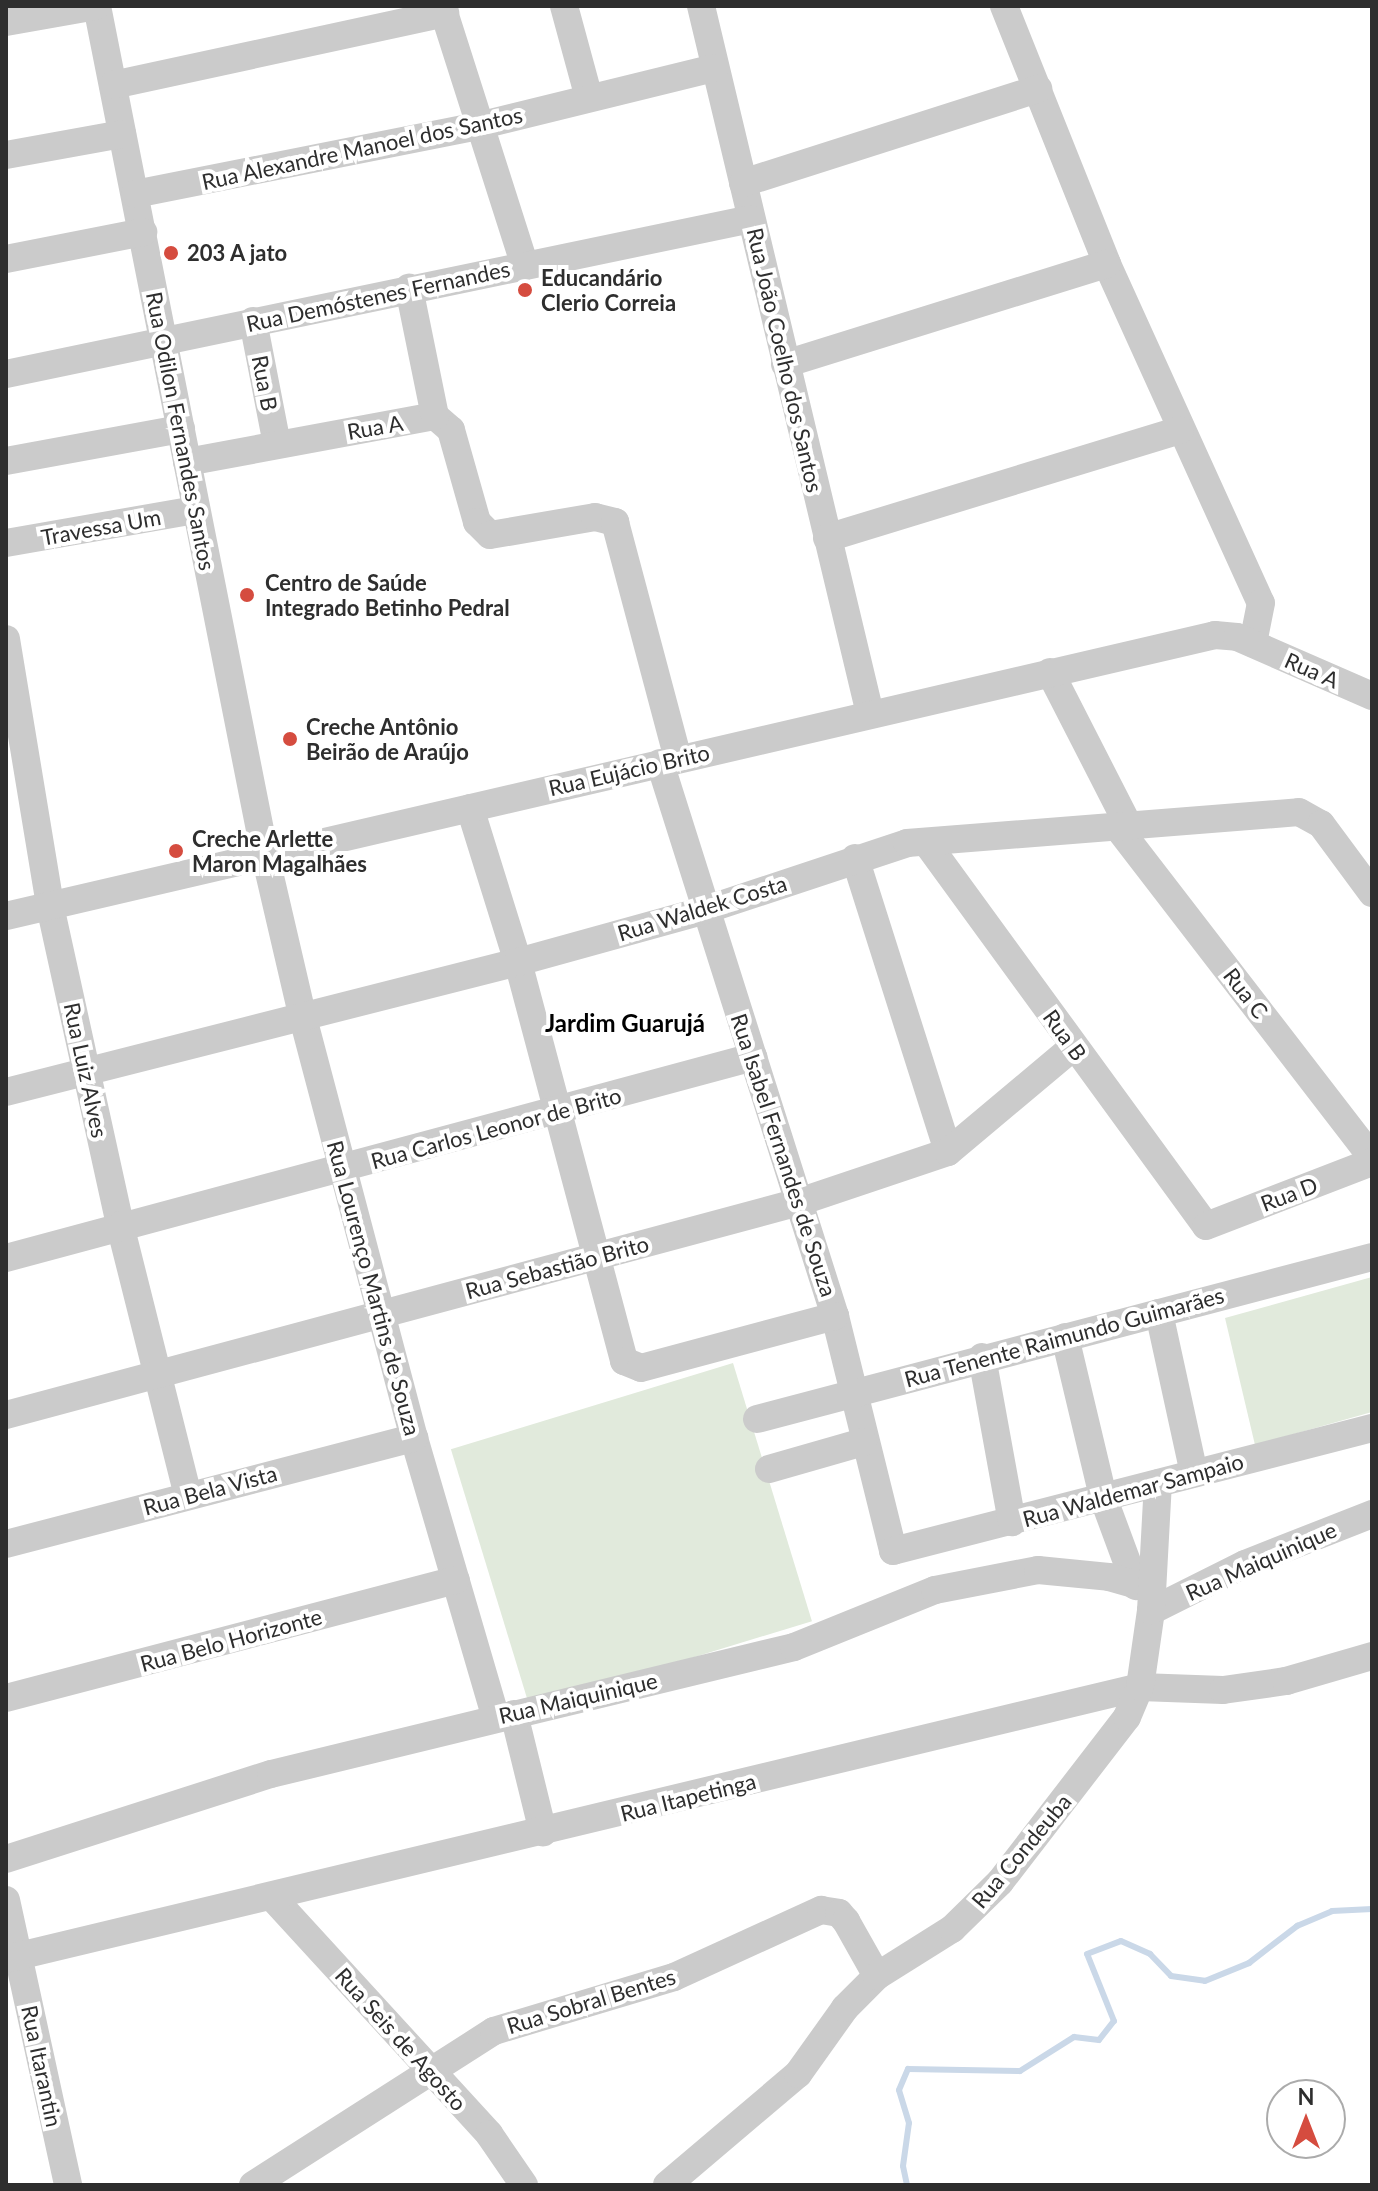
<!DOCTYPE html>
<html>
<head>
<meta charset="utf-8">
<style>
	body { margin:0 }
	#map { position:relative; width:1378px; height:2191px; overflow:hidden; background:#fff; font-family:Lato,sans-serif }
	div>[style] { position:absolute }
	.green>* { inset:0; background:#e1eadc; transform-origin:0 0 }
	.stream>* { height:6px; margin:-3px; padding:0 3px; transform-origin:3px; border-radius:3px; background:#cad8e8 }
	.minor>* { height:28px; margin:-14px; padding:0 14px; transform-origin:14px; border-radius:14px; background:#cbcbcb }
	.dots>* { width:22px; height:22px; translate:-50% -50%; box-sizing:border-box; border:4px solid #fff; border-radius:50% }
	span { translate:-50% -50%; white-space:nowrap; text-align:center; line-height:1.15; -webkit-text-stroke:8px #fff; paint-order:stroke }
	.street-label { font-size:22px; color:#2e2e2e }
	.poi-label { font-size:22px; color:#2e2e2e; font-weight:700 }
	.left { translate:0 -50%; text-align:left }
	.neighbourhood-label { font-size:24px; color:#000; font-weight:700 }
	.frame { position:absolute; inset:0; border:8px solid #2e2e2e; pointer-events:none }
	.north { position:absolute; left:1266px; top:2079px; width:80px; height:80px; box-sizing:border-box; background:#fff; border:2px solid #ababab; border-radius:50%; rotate:0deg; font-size:22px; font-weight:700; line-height:32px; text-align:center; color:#2e2e2e }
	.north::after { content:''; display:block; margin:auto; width:28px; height:36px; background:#d54c3f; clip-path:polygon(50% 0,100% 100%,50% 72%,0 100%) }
</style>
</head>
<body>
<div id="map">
	<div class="green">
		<div style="clip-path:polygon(1372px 1277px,1372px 1412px,1255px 1445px,1225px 1318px)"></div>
		<div style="left:733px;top:1363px;width:270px;height:295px;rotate:73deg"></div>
	</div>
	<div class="stream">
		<div style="left:907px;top:2185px;width:19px;rotate:-102deg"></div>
		<div style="left:903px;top:2166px;width:43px;rotate:-82.1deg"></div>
		<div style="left:909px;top:2123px;width:34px;rotate:-107deg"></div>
		<div style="left:899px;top:2090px;width:23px;rotate:-67deg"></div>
		<div style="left:908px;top:2069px;width:112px;rotate:1deg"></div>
		<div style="left:1020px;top:2071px;width:64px;rotate:-32.2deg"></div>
		<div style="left:1074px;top:2037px;width:25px;rotate:7deg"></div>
		<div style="left:1099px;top:2040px;width:24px;rotate:-52deg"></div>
		<div style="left:1114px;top:2021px;width:72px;rotate:-111.9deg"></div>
		<div style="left:1087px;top:1954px;width:36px;rotate:-21deg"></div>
		<div style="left:1121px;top:1941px;width:32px;rotate:24deg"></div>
		<div style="left:1150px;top:1954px;width:30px;rotate:46deg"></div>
		<div style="left:1171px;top:1976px;width:34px;rotate:8deg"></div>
		<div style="left:1205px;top:1981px;width:48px;rotate:-22.2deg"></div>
		<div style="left:1249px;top:1963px;width:61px;rotate:-37.6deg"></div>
		<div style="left:1297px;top:1926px;width:38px;rotate:-23deg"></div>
		<div style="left:1332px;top:1911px;width:40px;rotate:-2.9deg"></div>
	</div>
	<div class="minor">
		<div style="left:97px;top:6px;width:865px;rotate:78.81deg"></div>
		<div style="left:265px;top:855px;width:167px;rotate:76.9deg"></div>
		<div style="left:303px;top:1018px;width:434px;rotate:75.2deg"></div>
		<div style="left:414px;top:1438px;width:292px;rotate:73.7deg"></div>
		<div style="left:442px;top:6px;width:273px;rotate:72.3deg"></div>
		<div style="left:564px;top:6px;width:95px;rotate:74.8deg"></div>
		<div style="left:701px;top:6px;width:728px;rotate:76.57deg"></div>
		<div style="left:1004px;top:6px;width:278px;rotate:68.2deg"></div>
		<div style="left:1107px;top:264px;width:372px;rotate:65.6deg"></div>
		<div style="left:1261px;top:603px;width:41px;rotate:101.3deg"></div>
		<div style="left:6px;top:22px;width:92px;rotate:-10deg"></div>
		<div style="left:113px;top:85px;width:340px;rotate:-12.2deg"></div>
		<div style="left:6px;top:155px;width:118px;rotate:-10.3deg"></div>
		<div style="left:743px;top:183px;width:310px;rotate:-17.7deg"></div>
		<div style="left:135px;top:194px;width:354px;rotate:-11.2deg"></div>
		<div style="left:482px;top:125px;width:239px;rotate:-13.8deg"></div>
		<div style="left:6px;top:259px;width:140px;rotate:-11.1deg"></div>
		<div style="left:253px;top:321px;width:125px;rotate:79deg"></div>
		<div style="left:785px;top:364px;width:337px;rotate:-17.3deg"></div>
		<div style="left:6px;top:374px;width:761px;rotate:-11.75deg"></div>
		<div style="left:435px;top:416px;width:21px;rotate:41deg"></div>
		<div style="left:451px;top:430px;width:96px;rotate:74.2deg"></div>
		<div style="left:477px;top:522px;width:18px;rotate:45deg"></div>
		<div style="left:490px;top:535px;width:107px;rotate:-9.7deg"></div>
		<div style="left:595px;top:517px;width:21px;rotate:14deg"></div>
		<div style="left:615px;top:522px;width:244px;rotate:75.1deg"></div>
		<div style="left:6px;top:461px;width:178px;rotate:-10.4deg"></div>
		<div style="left:187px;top:462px;width:252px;rotate:-10.5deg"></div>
		<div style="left:435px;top:416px;width:131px;rotate:-101.5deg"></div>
		<div style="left:827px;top:538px;width:369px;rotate:-17deg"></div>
		<div style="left:6px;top:543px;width:192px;rotate:-9.9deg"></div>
		<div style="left:6px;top:639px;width:271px;rotate:80.6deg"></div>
		<div style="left:50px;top:906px;width:327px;rotate:77.6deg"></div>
		<div style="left:120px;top:1225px;width:279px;rotate:75.9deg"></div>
		<div style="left:1050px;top:672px;width:175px;rotate:62.9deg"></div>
		<div style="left:660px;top:763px;width:580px;rotate:72.44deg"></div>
		<div style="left:835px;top:1316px;width:242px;rotate:76.1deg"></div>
		<div style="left:893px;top:1551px;width:495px;rotate:-14.4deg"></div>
		<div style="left:470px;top:808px;width:161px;rotate:72.7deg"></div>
		<div style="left:518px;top:962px;width:413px;rotate:75.1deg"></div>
		<div style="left:624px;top:1361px;width:18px;rotate:22deg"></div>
		<div style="left:641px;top:1368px;width:201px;rotate:-15deg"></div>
		<div style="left:1119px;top:829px;width:414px;rotate:52.4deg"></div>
		<div style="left:926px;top:842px;width:475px;rotate:53.9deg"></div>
		<div style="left:1206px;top:1226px;width:178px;rotate:-21.1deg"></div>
		<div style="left:855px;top:858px;width:308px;rotate:72.4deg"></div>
		<div style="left:6px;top:916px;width:1241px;rotate:-13.08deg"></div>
		<div style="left:1215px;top:635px;width:22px;rotate:5deg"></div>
		<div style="left:1237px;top:637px;width:147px;rotate:23.6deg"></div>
		<div style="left:6px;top:1092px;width:528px;rotate:-14.25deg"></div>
		<div style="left:518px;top:962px;width:194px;rotate:-15.5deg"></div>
		<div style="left:705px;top:910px;width:213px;rotate:-18.3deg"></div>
		<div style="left:907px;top:843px;width:393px;rotate:-4.5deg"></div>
		<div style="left:1299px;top:812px;width:25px;rotate:29deg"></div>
		<div style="left:1321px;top:824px;width:86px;rotate:53.5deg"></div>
		<div style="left:6px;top:1258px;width:774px;rotate:-15.06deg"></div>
		<div style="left:1159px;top:1313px;width:164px;rotate:77.7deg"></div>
		<div style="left:1065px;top:1337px;width:164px;rotate:76.6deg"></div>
		<div style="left:1103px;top:1497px;width:95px;rotate:69.7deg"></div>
		<div style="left:982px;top:1357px;width:168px;rotate:79.7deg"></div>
		<div style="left:6px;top:1415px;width:821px;rotate:-15.03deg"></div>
		<div style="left:799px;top:1202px;width:157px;rotate:-18.6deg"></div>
		<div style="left:948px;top:1152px;width:163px;rotate:-40deg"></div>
		<div style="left:757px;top:1419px;width:636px;rotate:-14.76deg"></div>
		<div style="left:769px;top:1469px;width:98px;rotate:-16deg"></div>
		<div style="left:6px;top:1544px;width:422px;rotate:-14.6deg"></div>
		<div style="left:1151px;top:1611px;width:105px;rotate:-26.6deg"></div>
		<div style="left:1245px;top:1564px;width:136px;rotate:-21.5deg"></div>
		<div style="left:6px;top:1698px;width:465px;rotate:-14.7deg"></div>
		<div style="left:514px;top:1714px;width:122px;rotate:76.2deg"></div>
		<div style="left:6px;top:1859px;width:278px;rotate:-17.8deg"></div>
		<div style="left:271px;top:1774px;width:538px;rotate:-13.65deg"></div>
		<div style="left:794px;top:1647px;width:152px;rotate:-22deg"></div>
		<div style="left:935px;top:1590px;width:105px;rotate:-11deg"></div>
		<div style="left:1038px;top:1570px;width:71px;rotate:5.6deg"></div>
		<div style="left:1109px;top:1577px;width:44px;rotate:15.9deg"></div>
		<div style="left:273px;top:1898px;width:320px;rotate:47.5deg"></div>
		<div style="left:489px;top:2134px;width:62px;rotate:55.5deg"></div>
		<div style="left:6px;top:1900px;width:292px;rotate:77.7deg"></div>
		<div style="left:6px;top:1959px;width:1166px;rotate:-13.49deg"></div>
		<div style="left:1140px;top:1687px;width:83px;rotate:2.1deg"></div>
		<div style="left:1223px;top:1690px;width:64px;rotate:-8.1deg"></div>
		<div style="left:1286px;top:1681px;width:90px;rotate:-16.2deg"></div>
		<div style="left:253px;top:2185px;width:286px;rotate:-32.6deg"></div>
		<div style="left:494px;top:2031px;width:188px;rotate:-16.7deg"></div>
		<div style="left:674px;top:1977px;width:162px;rotate:-24.5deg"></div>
		<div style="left:821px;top:1910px;width:18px;rotate:9deg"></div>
		<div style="left:839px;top:1913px;width:11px;rotate:49deg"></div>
		<div style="left:846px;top:1921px;width:63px;rotate:60.6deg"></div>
		<div style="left:667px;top:2185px;width:172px;rotate:-40.3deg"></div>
		<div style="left:798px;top:2074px;width:81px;rotate:-54.5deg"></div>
		<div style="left:845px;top:2008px;width:45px;rotate:-45deg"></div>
		<div style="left:877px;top:1976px;width:89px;rotate:-32.1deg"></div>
		<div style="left:952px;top:1929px;width:67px;rotate:-44.4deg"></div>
		<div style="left:1000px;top:1882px;width:208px;rotate:-52.4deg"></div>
		<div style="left:1127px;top:1717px;width:33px;rotate:-67deg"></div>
		<div style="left:1140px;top:1687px;width:77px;rotate:-81.8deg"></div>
		<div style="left:1151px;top:1611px;width:128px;rotate:-86.9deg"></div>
	</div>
	<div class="dots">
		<div style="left:171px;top:253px;background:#d54c3f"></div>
		<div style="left:525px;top:290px;background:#d54c3f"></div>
		<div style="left:247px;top:595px;background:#d54c3f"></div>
		<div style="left:290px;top:739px;background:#d54c3f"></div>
		<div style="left:176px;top:851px;background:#d54c3f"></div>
	</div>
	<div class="street-label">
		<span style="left:362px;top:148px;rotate:-12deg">Rua Alexandre Manoel dos Santos</span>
		<span style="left:378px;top:296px;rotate:-12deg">Rua Demóstenes Fernandes</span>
		<span style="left:785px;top:360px;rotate:77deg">Rua João Coelho dos Santos</span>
		<span style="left:265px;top:383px;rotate:79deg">Rua B</span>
		<span style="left:375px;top:427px;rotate:-10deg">Rua A</span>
		<span style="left:181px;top:431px;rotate:79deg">Rua Odilon Fernandes Santos</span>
		<span style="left:101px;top:527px;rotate:-10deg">Travessa Um</span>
		<span style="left:1312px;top:670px;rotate:24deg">Rua A</span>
		<span style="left:629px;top:770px;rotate:-13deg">Rua Eujácio Brito</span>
		<span style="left:702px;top:908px;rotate:-17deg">Rua Waldek Costa</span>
		<span style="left:1246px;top:993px;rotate:52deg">Rua C</span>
		<span style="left:1065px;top:1035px;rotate:54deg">Rua B</span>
		<span style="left:86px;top:1070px;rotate:78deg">Rua Luiz Alves</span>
		<span style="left:496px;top:1128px;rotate:-15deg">Rua Carlos Leonor de Brito</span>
		<span style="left:784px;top:1155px;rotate:72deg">Rua Isabel Fernandes de Souza</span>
		<span style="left:1289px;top:1194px;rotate:-21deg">Rua D</span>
		<span style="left:557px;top:1267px;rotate:-15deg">Rua Sebastião Brito</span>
		<span style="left:374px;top:1288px;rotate:75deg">Rua Lourenço Martins de Souza</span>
		<span style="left:1064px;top:1337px;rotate:-15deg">Rua Tenente Raimundo Guimarães</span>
		<span style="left:210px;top:1490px;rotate:-15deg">Rua Bela Vista</span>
		<span style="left:1133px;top:1490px;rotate:-15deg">Rua Waldemar Sampaio</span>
		<span style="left:1261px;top:1561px;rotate:-24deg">Rua Maiquinique</span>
		<span style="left:231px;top:1640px;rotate:-15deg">Rua Belo Horizonte</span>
		<span style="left:578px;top:1698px;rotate:-13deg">Rua Maiquinique</span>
		<span style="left:688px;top:1797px;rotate:-14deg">Rua Itapetinga</span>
		<span style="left:1021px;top:1851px;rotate:-50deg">Rua Condeuba</span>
		<span style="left:591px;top:2001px;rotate:-17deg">Rua Sobral Bentes</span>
		<span style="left:401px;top:2039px;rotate:48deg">Rua Seis de Agosto</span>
		<span style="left:42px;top:2066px;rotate:78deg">Rua Itarantin</span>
	</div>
	<div class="poi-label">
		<span class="left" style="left:187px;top:253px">203 A jato</span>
		<span class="left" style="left:541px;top:290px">Educandário<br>Clerio Correia</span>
		<span class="left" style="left:265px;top:595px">Centro de Saúde<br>Integrado Betinho Pedral</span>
		<span class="left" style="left:306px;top:739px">Creche Antônio<br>Beirão de Araújo</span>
		<span class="left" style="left:192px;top:851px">Creche Arlette<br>Maron Magalhães</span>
	</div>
	<div class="neighbourhood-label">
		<span style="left:625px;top:1023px">Jardim Guarujá</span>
	</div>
	<div class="frame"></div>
	<div class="north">N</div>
</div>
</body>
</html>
